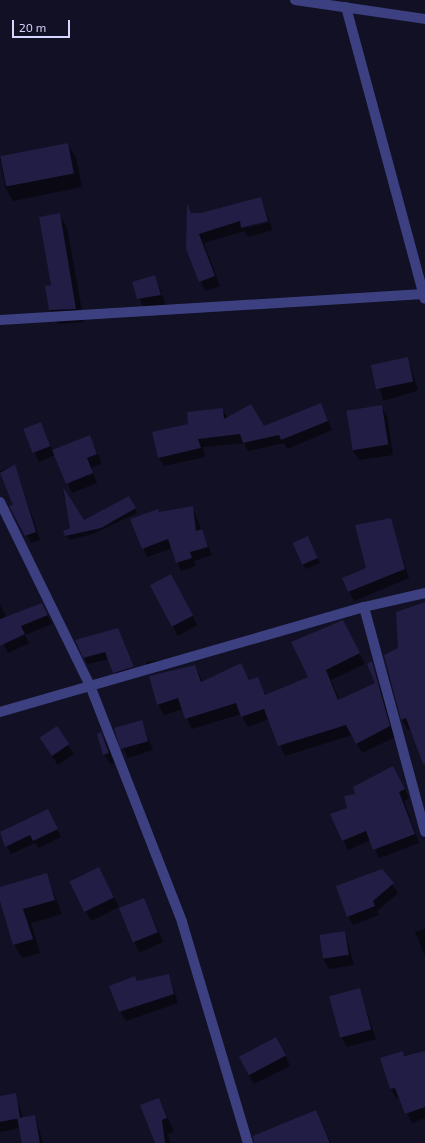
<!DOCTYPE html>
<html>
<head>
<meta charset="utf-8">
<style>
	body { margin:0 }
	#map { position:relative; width:425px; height:1143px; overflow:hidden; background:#111024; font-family:"Exo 2",sans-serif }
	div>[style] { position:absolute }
	.shadow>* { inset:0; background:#0007; transform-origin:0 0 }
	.building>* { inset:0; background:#211d44; transform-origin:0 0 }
	.minor>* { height:10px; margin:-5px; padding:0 5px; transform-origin:5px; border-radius:5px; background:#3d4080 }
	span { translate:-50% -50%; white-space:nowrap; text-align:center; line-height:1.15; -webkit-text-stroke:3.5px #111024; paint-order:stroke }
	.scale { position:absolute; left:12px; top:20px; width:58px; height:18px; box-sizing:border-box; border:2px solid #d6d5fd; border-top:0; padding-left:5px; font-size:12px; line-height:14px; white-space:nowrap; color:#d6d5fd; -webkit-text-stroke:3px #111024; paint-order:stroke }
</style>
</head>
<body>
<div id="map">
	<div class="shadow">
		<div style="clip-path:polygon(68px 145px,76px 158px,82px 187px,13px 201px,5px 187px,0 158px)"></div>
		<div style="clip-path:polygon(261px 198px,269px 220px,242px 229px,270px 222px,272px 230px,248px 237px,244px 231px,204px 243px,220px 286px,205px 291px,187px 249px,188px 207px,192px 214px,201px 214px)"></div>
		<div style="clip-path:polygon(59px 214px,67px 228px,84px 322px,58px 324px,50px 310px,46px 287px,52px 286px)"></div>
		<div style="clip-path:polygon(155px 276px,166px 305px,144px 309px,133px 283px)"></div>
		<div style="left:408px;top:358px;width:34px;height:36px;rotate:73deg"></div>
		<div style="clip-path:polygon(321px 404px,332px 430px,287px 449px,284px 443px,248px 451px,244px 443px,203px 447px,205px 457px,164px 466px,159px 458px,189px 424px,222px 409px,228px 418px,263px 427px)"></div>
		<div style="clip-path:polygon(381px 406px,387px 416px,393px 455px,359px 460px,353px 450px)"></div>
		<div style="clip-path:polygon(40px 423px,53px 451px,90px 437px,102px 463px,91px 468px,97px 483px,72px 493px,55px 455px,39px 462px,25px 429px)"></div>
		<div style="clip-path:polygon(15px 465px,40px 540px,31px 543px,11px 507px,14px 506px,0 471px)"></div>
		<div style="clip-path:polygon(63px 492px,84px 521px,129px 497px,137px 513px,93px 534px,69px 540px,66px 535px,71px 528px)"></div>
		<div style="clip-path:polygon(192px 507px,212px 555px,194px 561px,196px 566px,181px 571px,172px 548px,147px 557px,132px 519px)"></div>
		<div style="clip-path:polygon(390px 519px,409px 578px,354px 601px,349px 591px,367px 569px)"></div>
		<div style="clip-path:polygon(310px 541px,320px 563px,306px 569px,303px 564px)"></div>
		<div style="clip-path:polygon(176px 585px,197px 625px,178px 636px,151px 586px)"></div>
		<div style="clip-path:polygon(0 604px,6px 617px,47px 613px,52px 624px,25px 635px,29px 643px,8px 653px,0 638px)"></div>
		<div style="clip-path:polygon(425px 608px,425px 762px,411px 729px,408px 730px,402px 720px,385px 656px,399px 649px)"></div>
		<div style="clip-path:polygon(343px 621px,365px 664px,331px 680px,339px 700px,377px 684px,372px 662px,395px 737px,362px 753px,352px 735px,285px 756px,269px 719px,248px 727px,241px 714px,192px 729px,183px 709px,164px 715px,158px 704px,195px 666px,203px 682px,240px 664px,250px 681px,257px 678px,266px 696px,309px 678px)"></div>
		<div style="clip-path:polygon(118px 629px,137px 674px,118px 679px,109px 659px,88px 664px,84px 657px)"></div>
		<div style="clip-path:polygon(161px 660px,166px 668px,152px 673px,146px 662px)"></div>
		<div style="clip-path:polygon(141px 721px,153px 750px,128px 758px,123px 748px)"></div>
		<div style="clip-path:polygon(57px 728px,74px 754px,58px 765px,47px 748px)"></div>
		<div style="clip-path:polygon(101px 734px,106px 743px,114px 763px,110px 764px,104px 754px)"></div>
		<div style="clip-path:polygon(398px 776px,409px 798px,404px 801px,419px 843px,379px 858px,371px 840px,348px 850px,332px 815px,348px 808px,356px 795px)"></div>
		<div style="clip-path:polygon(47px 810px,61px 837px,39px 848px,35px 843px,11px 854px,0 833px)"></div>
		<div style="clip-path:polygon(382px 870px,398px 893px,377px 911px,379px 915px,353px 925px,348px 916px)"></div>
		<div style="clip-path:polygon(46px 874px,62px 914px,31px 923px,40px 953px,22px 958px,14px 944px,0 888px)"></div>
		<div style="clip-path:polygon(104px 878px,119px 907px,91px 921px,71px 882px)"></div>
		<div style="left:144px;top:899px;width:47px;height:26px;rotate:66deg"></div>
		<div style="clip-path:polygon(425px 929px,425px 956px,415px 932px)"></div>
		<div style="clip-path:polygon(345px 932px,354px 965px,329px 969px,323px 959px)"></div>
		<div style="clip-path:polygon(169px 975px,178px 1003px,126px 1021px,120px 1011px,135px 977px,138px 982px)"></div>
		<div style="clip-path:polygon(359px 989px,376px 1039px,347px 1047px,341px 1037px)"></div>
		<div style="clip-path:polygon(282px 1048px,290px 1066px,254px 1084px,248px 1074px)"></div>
		<div style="clip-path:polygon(425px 1052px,425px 1118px,412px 1123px,399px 1098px,396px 1098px,391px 1089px,382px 1059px)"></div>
		<div style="clip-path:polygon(15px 1094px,23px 1118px,35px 1116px,43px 1143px,22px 1143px,20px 1128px,0 1132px,0 1097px)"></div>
		<div style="clip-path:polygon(159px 1099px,174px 1132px,168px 1134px,170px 1143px,156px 1143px)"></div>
		<div style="clip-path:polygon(316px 1111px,331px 1143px,270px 1143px)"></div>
	</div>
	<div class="building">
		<div style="left:68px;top:143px;width:31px;height:69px;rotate:79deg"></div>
		<div style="clip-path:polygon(261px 197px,268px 221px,241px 228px,240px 221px,199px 234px,215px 276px,199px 282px,186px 249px,187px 203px,191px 213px,201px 213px)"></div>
		<div style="clip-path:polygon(60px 213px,76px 309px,49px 310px,45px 286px,51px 285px,39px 217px)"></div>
		<div style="clip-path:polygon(155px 275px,161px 295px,137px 299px,132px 282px)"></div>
		<div style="left:408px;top:357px;width:25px;height:38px;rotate:78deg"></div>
		<div style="clip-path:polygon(321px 403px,328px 421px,281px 440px,279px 435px,243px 443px,240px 434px,198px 439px,201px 448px,158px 458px,152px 432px,188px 424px,187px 412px,223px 408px,224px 419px,251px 404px,264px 426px)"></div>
		<div style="left:382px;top:405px;width:40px;height:36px;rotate:81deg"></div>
		<div style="left:41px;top:422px;width:26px;height:19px;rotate:69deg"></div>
		<div style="clip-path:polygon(90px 435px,97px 454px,87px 458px,93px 473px,66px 484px,52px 450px)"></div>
		<div style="clip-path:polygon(15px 464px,36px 532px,25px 536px,9px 506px,13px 505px,0 473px)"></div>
		<div style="clip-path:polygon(63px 487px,84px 520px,129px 496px,136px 508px,101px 528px,65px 536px,63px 531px,70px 528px)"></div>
		<div style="clip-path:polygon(193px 506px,196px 531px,202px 529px,208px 547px,190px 552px,192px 558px,176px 563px,168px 539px,142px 549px,130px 519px,158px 509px,159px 512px)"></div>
		<div style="clip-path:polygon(391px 518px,405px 569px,348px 592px,342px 578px,366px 568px,355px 525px)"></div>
		<div style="left:308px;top:536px;width:24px;height:17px;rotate:66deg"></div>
		<div style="left:171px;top:574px;width:47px;height:24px;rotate:62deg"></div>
		<div style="clip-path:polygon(425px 602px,425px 764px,423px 764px,406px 718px,401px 720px,384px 655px,398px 648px,396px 612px)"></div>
		<div style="clip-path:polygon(42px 603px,48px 615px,21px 626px,25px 634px,0 646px,0 619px)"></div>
		<div style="clip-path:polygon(343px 620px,360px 653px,326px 670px,338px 700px,375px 683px,367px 664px,372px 661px,390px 726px,356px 744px,346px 725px,278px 746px,264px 709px,241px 717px,236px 703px,185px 719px,178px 698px,157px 705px,149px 676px,195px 665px,201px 682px,241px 663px,249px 680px,258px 677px,265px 695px,308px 677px,291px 642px)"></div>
		<div style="clip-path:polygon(118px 628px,134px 667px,113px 673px,105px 652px,83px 658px,75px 640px)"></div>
		<div style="left:142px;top:720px;width:22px;height:29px;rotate:74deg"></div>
		<div style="left:57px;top:726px;width:22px;height:21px;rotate:56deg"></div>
		<div style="clip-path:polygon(101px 732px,109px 753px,103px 755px,97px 734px)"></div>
		<div style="clip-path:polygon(393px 766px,405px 789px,399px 792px,415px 834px,373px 850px,366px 831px,342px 841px,330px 814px,347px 808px,344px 796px,355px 794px,353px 787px)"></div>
		<div style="clip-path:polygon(48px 809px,58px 829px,33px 841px,30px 835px,5px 847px,0 832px)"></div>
		<div style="left:99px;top:867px;width:34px;height:33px;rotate:64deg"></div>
		<div style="clip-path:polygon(382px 869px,394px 883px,373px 901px,375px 906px,347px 917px,336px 886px)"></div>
		<div style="clip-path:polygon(47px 873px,55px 900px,23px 909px,33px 939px,13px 945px,0 901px,0 887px)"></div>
		<div style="left:144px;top:898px;width:37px;height:27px;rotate:68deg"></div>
		<div style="left:345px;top:931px;width:24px;height:26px;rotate:81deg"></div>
		<div style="clip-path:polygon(169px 974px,174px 994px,119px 1012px,109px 986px,135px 976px,137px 981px)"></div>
		<div style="left:360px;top:988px;width:43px;height:32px;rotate:75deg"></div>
		<div style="left:276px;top:1037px;width:21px;height:42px;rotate:62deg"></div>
		<div style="clip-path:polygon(403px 1051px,404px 1056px,425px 1051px,425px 1107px,405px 1114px,395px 1088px,390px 1089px,380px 1058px)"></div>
		<div style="clip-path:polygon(16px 1093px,20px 1118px,0 1122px,0 1096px)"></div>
		<div style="clip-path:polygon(159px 1098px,167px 1118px,162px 1120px,165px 1143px,155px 1143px,140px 1105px)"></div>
		<div style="clip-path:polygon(316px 1110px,330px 1143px,254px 1143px,253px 1136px)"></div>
		<div style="left:35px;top:1115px;width:28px;height:18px;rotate:80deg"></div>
	</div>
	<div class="minor">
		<div style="left:295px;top:0;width:131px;rotate:8.3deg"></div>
		<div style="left:346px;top:7px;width:302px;rotate:74.9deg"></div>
		<div style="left:0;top:320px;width:424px;rotate:-3.5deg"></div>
		<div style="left:0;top:502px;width:207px;rotate:63.9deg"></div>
		<div style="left:91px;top:688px;width:251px;rotate:68.7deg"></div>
		<div style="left:182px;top:922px;width:231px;rotate:73.4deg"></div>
		<div style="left:364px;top:607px;width:233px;rotate:74.8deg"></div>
		<div style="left:0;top:712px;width:379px;rotate:-16.1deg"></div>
		<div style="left:364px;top:607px;width:63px;rotate:-12.9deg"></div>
	</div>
	<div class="scale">20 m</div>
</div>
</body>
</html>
